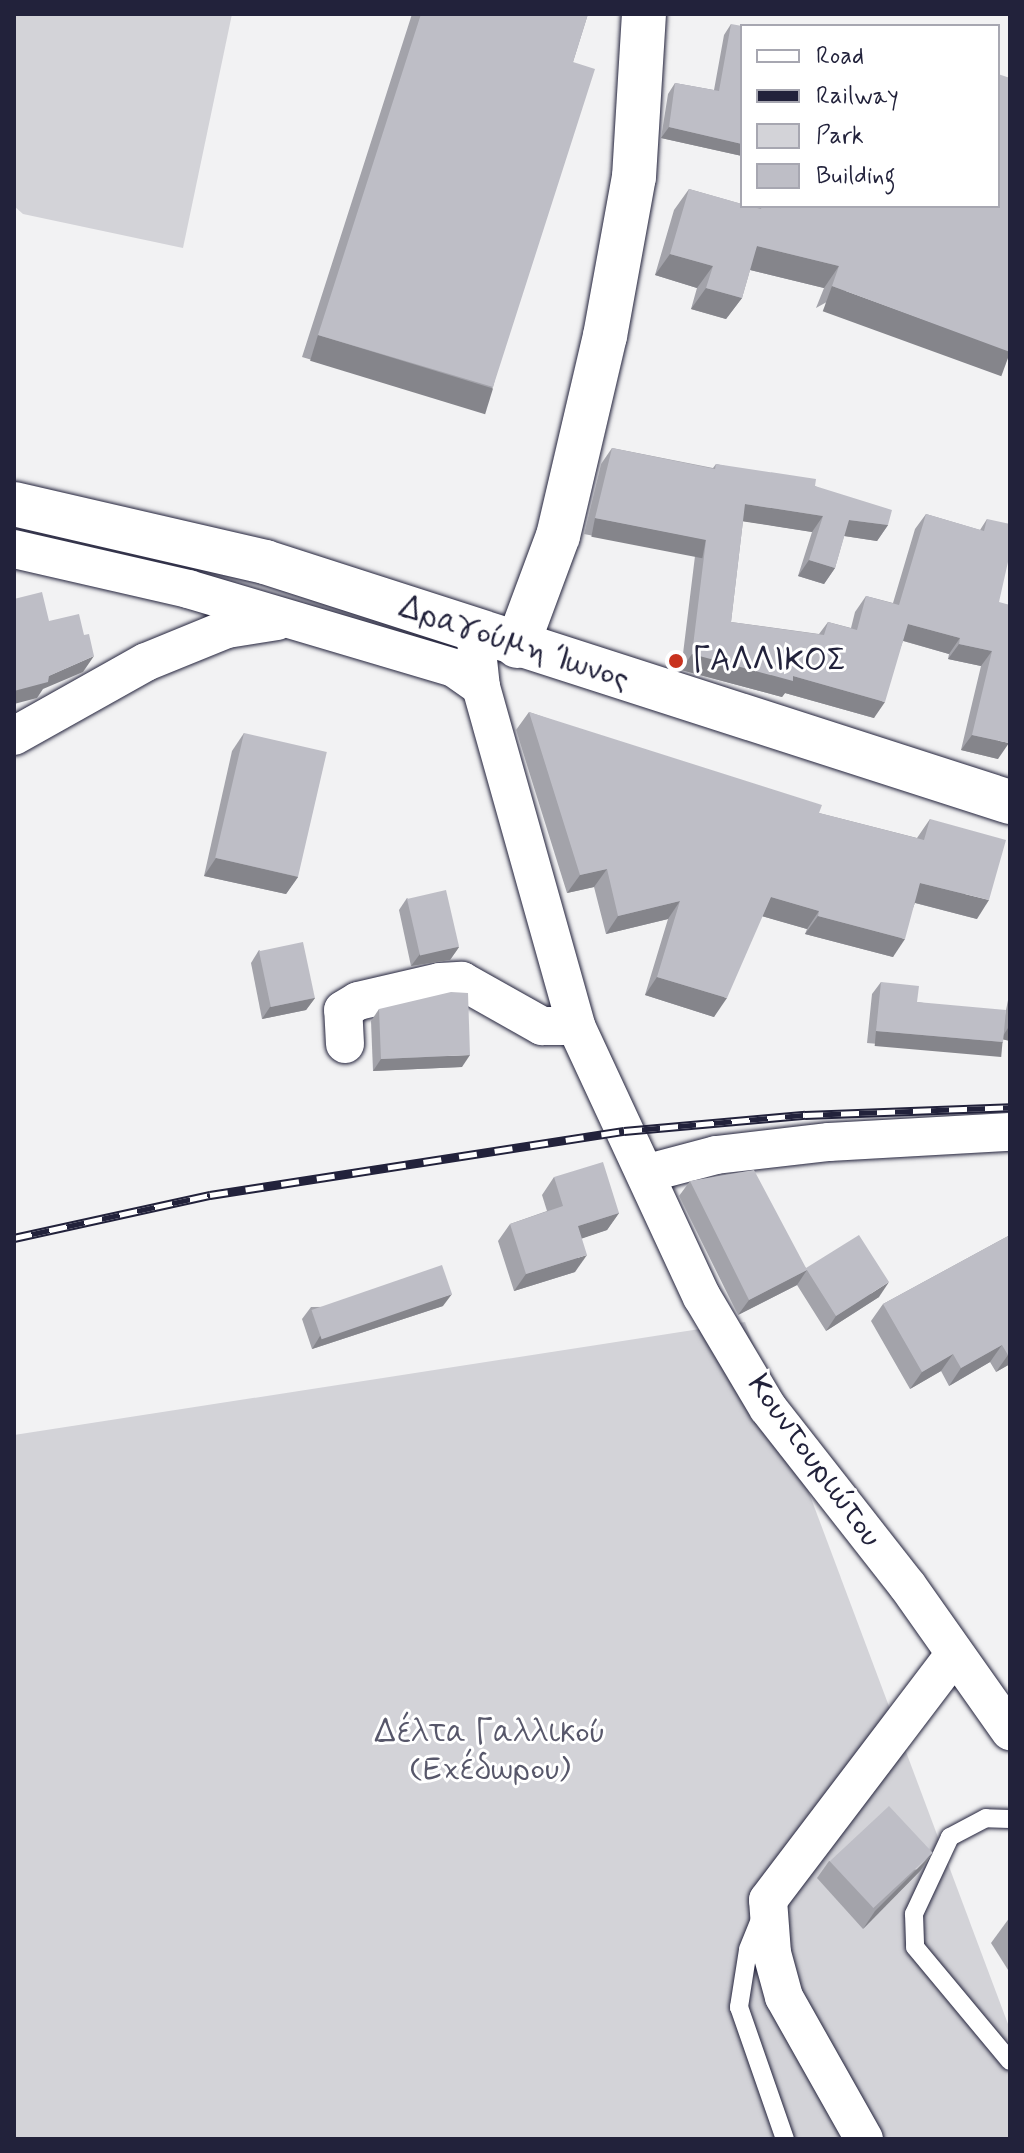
<!DOCTYPE html>
<html>
<head>
<meta charset="utf-8">
<style>
	body { margin:0 }
	#map { position:relative; width:1024px; height:2153px; overflow:hidden; background:#f2f2f3; font-family:Mynerve,sans-serif }
	div>[style] { position:absolute }
	.green>* { inset:0; background:#d3d3d8 }
	.roads { filter:drop-shadow(0 0 2px #22223b) drop-shadow(0 0 2px #22223b) }
	.lane>* { height:18px; margin:-9px; padding:0 9px; transform-origin:9px; border-radius:9px; background:#fff }
	.street>* { height:38px; margin:-19px; padding:0 19px; transform-origin:19px; border-radius:19px; background:#fff }
	.secondary>* { height:44px; margin:-22px; padding:0 22px; transform-origin:22px; border-radius:22px; background:#fff }
	.rail>* { height:9px; margin-top:-4.5px; transform-origin:0; background:repeating-linear-gradient(90deg,#fff 0 18px,#22223b 0 36px); box-sizing:border-box; border-block:2px solid #22223b }
	.wall>* { inset:0; background:#a3a3aa }
	.shaded-wall>* { inset:0; background:#85858b; transform-origin:0 0 }
	.building>* { inset:0; background:#bebec6; transform-origin:0 0 }
	.dots>* { width:22px; height:22px; translate:-50% -50%; box-sizing:border-box; border:4px solid #fff; border-radius:50% }
	span { translate:-50% -50%; white-space:nowrap; text-align:center; line-height:1.15; -webkit-text-stroke:6px #fff; paint-order:stroke }
	.street-label { font-size:32px; color:#22223b }
	.poi-label { font-size:32px; color:#22223b }
	.left { translate:0 -50%; text-align:left }
	.park-label { font-size:32px; color:#57576a }
	.frame { position:absolute; inset:0; border:16px solid #22223b; pointer-events:none }
	.legend { position:absolute; left:740px; top:24px; width:260px; height:184px; box-sizing:border-box; background:#fff; border:2px solid #a7a7b1; margin:0; padding:10px 14px; list-style:none; font-size:24px; color:#22223b }
	.legend li { display:flex; align-items:center; gap:16px; height:40px }
	.legend b { width:40px; border:2px solid #a7a7b1 }
</style>
</head>
<body>
<div id="map">
	<div class="green">
		<div style="clip-path:polygon(14px 14px,232px 14px,183px 248px,23px 214px,14px 206px)"></div>
		<div style="clip-path:polygon(745px 1322px,1008px 2024px,1010px 2139px,14px 2139px,14px 1435px)"></div>
	</div>
	<div class="roads">
		<div class="lane">
			<div style="left:1010px;top:1819px;width:24px;rotate:-178deg"></div>
			<div style="left:986px;top:1818px;width:41px;rotate:152.2deg"></div>
			<div style="left:950px;top:1837px;width:85px;rotate:115.1deg"></div>
			<div style="left:914px;top:1914px;width:33px;rotate:88deg"></div>
			<div style="left:915px;top:1947px;width:148px;rotate:50.2deg"></div>
			<div style="left:761px;top:1917px;width:35px;rotate:112deg"></div>
			<div style="left:748px;top:1950px;width:58px;rotate:99deg"></div>
			<div style="left:739px;top:2007px;width:140px;rotate:70.8deg"></div>
		</div>
		<div class="street">
			<div style="left:14px;top:549px;width:179px;rotate:12.9deg"></div>
			<div style="left:188px;top:589px;width:277px;rotate:16.5deg"></div>
			<div style="left:454px;top:668px;width:33px;rotate:35deg"></div>
			<div style="left:475px;top:632px;width:55px;rotate:83.8deg"></div>
			<div style="left:481px;top:687px;width:352px;rotate:74.3deg"></div>
			<div style="left:576px;top:1026px;width:299px;rotate:65.1deg"></div>
			<div style="left:702px;top:1297px;width:129px;rotate:59.3deg"></div>
			<div style="left:768px;top:1408px;width:225px;rotate:51.9deg"></div>
			<div style="left:907px;top:1585px;width:179px;rotate:54.8deg"></div>
			<div style="left:14px;top:736px;width:151px;rotate:-29.3deg"></div>
			<div style="left:146px;top:662px;width:87px;rotate:-22.2deg"></div>
			<div style="left:227px;top:629px;width:51px;rotate:-9.1deg"></div>
			<div style="left:345px;top:1044px;width:34px;rotate:-93deg"></div>
			<div style="left:343px;top:1010px;width:17px;rotate:-31deg"></div>
			<div style="left:358px;top:1001px;width:84px;rotate:-13deg"></div>
			<div style="left:440px;top:982px;width:22px;rotate:-3deg"></div>
			<div style="left:462px;top:981px;width:92px;rotate:29.4deg"></div>
			<div style="left:542px;top:1026px;width:34px"></div>
			<div style="left:648px;top:1173px;width:70px;rotate:-14.8deg"></div>
			<div style="left:716px;top:1155px;width:114px;rotate:-6.6deg"></div>
			<div style="left:829px;top:1142px;width:181px;rotate:-3.2deg"></div>
			<div style="left:864px;top:2139px;width:163px;rotate:-119.4deg"></div>
			<div style="left:784px;top:1997px;width:46px;rotate:-105.3deg"></div>
			<div style="left:772px;top:1953px;width:53px;rotate:-94.3deg"></div>
			<div style="left:768px;top:1900px;width:306px;rotate:-52.8deg"></div>
		</div>
		<div class="secondary">
			<div style="left:14px;top:504px;width:258px;rotate:13deg"></div>
			<div style="left:265px;top:562px;width:783px;rotate:17.86deg"></div>
			<div style="left:517px;top:646px;width:117px;rotate:-69.6deg"></div>
			<div style="left:558px;top:536px;width:205px;rotate:-76.8deg"></div>
			<div style="left:605px;top:336px;width:162px;rotate:-79.7deg"></div>
			<div style="left:634px;top:177px;width:163px;rotate:-86.5deg"></div>
		</div>
	</div>
	<div class="rail">
		<div style="left:14px;top:1238px;width:201px;rotate:-12.4deg"></div>
		<div style="left:210px;top:1195px;width:419px;rotate:-8.8deg"></div>
		<div style="left:624px;top:1131px;width:182px;rotate:-5.1deg"></div>
		<div style="left:805px;top:1115px;width:205px;rotate:-2.2deg"></div>
	</div>
	<div class="wall">
		<div style="clip-path:polygon(412px 14px,588px 14px,573px 62px,493px 387px,478px 409px,302px 357px)"></div>
		<div style="clip-path:polygon(731px 24px,742px 156px,661px 138px,668px 94px,675px 83px,714px 90px,724px 35px)"></div>
		<div style="clip-path:polygon(689px 189px,752px 207px,998px 206px,816px 308px,824px 288px,750px 270px,742px 298px,726px 319px,691px 309px,697px 288px,655px 275px,674px 210px)"></div>
		<div style="clip-path:polygon(612px 448px,713px 468px,716px 464px,815px 486px,888px 525px,877px 541px,844px 536px,835px 568px,824px 584px,798px 576px,812px 532px,743px 521px,731px 622px,819px 634px,828px 622px,851px 628px,855px 612px,866px 596px,893px 603px,915px 529px,926px 514px,980px 530px,987px 519px,999px 602px,998px 759px,961px 750px,981px 666px,948px 659px,949px 654px,903px 641px,874px 718px,785px 693px,782px 697px,681px 670px,695px 556px,584px 534px,601px 464px)"></div>
		<div style="clip-path:polygon(529px 712px,819px 813px,917px 838px,930px 819px,977px 919px,915px 903px,893px 957px,805px 934px,807px 929px,762px 916px,714px 1017px,645px 995px,668px 919px,606px 934px,594px 887px,567px 893px,516px 730px)"></div>
		<div style="clip-path:polygon(244px 733px,298px 877px,286px 894px,204px 876px,232px 751px)"></div>
		<div style="clip-path:polygon(407px 898px,459px 947px,450px 960px,411px 966px,399px 910px)"></div>
		<div style="clip-path:polygon(259px 950px,315px 998px,306px 1010px,262px 1019px,251px 963px)"></div>
		<div style="clip-path:polygon(881px 982px,917px 1002px,1005px 1015px,1010px 990px,1010px 1041px,1003px 1039px,1003px 1042px,994px 1054px,867px 1043px,872px 994px)"></div>
		<div style="clip-path:polygon(379px 1009px,462px 1067px,373px 1071px,371px 1021px)"></div>
		<div style="clip-path:polygon(554px 1177px,619px 1213px,607px 1230px,582px 1238px,575px 1272px,514px 1291px,498px 1241px,510px 1224px,547px 1211px,542px 1195px)"></div>
		<div style="clip-path:polygon(690px 1181px,806px 1268px,879px 1297px,826px 1331px,797px 1285px,738px 1315px,679px 1196px)"></div>
		<div style="clip-path:polygon(1010px 1235px,1010px 1364px,996px 1372px,990px 1362px,949px 1386px,941px 1371px,910px 1389px,871px 1321px,883px 1304px)"></div>
		<div style="clip-path:polygon(443px 1306px,312px 1349px,302px 1319px,311px 1307px)"></div>
		<div style="clip-path:polygon(829px 1861px,921px 1870px,863px 1929px,817px 1878px)"></div>
		<div style="clip-path:polygon(1010px 1917px,1010px 1973px,991px 1943px)"></div>
	</div>
	<div class="shaded-wall">
		<div style="clip-path:polygon(669px 127px,742px 144px,742px 156px,661px 138px)"></div>
		<div style="clip-path:polygon(757px 246px,839px 266px,824px 288px,742px 268px)"></div>
		<div style="clip-path:polygon(670px 254px,713px 266px,697px 288px,655px 275px)"></div>
		<div style="left:832px;top:286px;width:190px;height:27px;rotate:20deg"></div>
		<div style="clip-path:polygon(706px 288px,742px 298px,726px 319px,691px 309px)"></div>
		<div style="left:318px;top:335px;width:183px;height:27px;rotate:17deg"></div>
		<div style="clip-path:polygon(745px 504px,823px 516px,812px 532px,734px 520px)"></div>
		<div style="left:595px;top:518px;width:113px;height:19px;rotate:11deg"></div>
		<div style="clip-path:polygon(849px 520px,888px 525px,877px 541px,838px 535px)"></div>
		<div style="clip-path:polygon(809px 560px,835px 568px,824px 584px,798px 576px)"></div>
		<div style="clip-path:polygon(908px 624px,960px 638px,949px 654px,897px 639px)"></div>
		<div style="clip-path:polygon(959px 644px,992px 651px,981px 666px,948px 659px)"></div>
		<div style="clip-path:polygon(692px 654px,793px 676px,885px 702px,874px 718px,785px 693px,782px 697px,681px 670px)"></div>
		<div style="clip-path:polygon(94px 656px,83px 672px,43px 689px,37px 698px,14px 704px,14px 691px)"></div>
		<div style="clip-path:polygon(972px 735px,1009px 743px,998px 759px,961px 750px)"></div>
		<div style="clip-path:polygon(216px 858px,298px 877px,286px 894px,204px 876px)"></div>
		<div style="clip-path:polygon(607px 869px,594px 887px,567px 893px,580px 875px)"></div>
		<div style="clip-path:polygon(920px 883px,989px 900px,977px 919px,908px 901px)"></div>
		<div style="clip-path:polygon(771px 897px,819px 911px,807px 929px,758px 915px)"></div>
		<div style="clip-path:polygon(680px 901px,668px 919px,606px 934px,618px 916px)"></div>
		<div style="clip-path:polygon(818px 916px,905px 939px,893px 957px,805px 934px)"></div>
		<div style="clip-path:polygon(459px 947px,450px 960px,411px 966px,420px 954px)"></div>
		<div style="clip-path:polygon(657px 977px,727px 998px,714px 1017px,645px 995px)"></div>
		<div style="clip-path:polygon(315px 998px,306px 1010px,262px 1019px,270px 1007px)"></div>
		<div style="clip-path:polygon(1008px 1028px,1010px 1028px,1010px 1041px,1001px 1039px)"></div>
		<div style="left:876px;top:1031px;width:127px;height:15px;rotate:5deg"></div>
		<div style="clip-path:polygon(470px 1055px,462px 1067px,373px 1071px,381px 1059px)"></div>
		<div style="clip-path:polygon(619px 1213px,607px 1230px,566px 1244px,578px 1226px)"></div>
		<div style="clip-path:polygon(587px 1255px,575px 1272px,514px 1291px,526px 1274px)"></div>
		<div style="clip-path:polygon(807px 1270px,797px 1285px,738px 1315px,749px 1300px)"></div>
		<div style="clip-path:polygon(889px 1282px,879px 1297px,826px 1331px,836px 1316px)"></div>
		<div style="clip-path:polygon(452px 1294px,443px 1306px,312px 1349px,320px 1336px)"></div>
		<div style="clip-path:polygon(1002px 1345px,990px 1362px,949px 1386px,961px 1368px)"></div>
		<div style="clip-path:polygon(953px 1354px,941px 1371px,910px 1389px,922px 1372px)"></div>
		<div style="clip-path:polygon(1010px 1354px,1010px 1364px,996px 1372px,1008px 1355px)"></div>
		<div style="clip-path:polygon(933px 1853px,921px 1870px,863px 1929px,875px 1911px)"></div>
	</div>
	<div class="building">
		<div style="clip-path:polygon(421px 14px,588px 14px,573px 62px,595px 69px,493px 387px,318px 335px)"></div>
		<div style="clip-path:polygon(731px 24px,742px 26px,742px 144px,669px 127px,675px 83px,719px 91px)"></div>
		<div style="clip-path:polygon(998px 74px,1010px 78px,1010px 352px,832px 286px,839px 266px,757px 246px,742px 298px,706px 288px,713px 266px,670px 254px,689px 189px,742px 204px,742px 206px,749px 206px,761px 209px,762px 206px,998px 206px)"></div>
		<div style="clip-path:polygon(612px 448px,715px 469px,716px 464px,816px 479px,815px 486px,892px 510px,888px 525px,849px 520px,835px 568px,809px 560px,823px 516px,745px 504px,731px 622px,824px 635px,828px 622px,857px 630px,866px 596px,899px 605px,926px 514px,984px 531px,987px 519px,1010px 524px,1010px 553px,999px 602px,1010px 605px,1009px 743px,972px 735px,992px 651px,959px 644px,960px 638px,908px 624px,885px 702px,793px 676px,793px 681px,692px 654px,706px 540px,595px 518px)"></div>
		<div style="clip-path:polygon(42px 592px,49px 621px,79px 614px,84px 635px,89px 634px,94px 656px,49px 676px,48px 682px,14px 691px,14px 599px)"></div>
		<div style="clip-path:polygon(529px 712px,822px 805px,819px 813px,924px 840px,930px 819px,1006px 840px,989px 900px,920px 883px,905px 939px,818px 916px,819px 911px,771px 897px,727px 998px,657px 977px,680px 901px,618px 916px,607px 869px,580px 875px)"></div>
		<div style="left:244px;top:733px;width:85px;height:128px;rotate:13deg"></div>
		<div style="left:446px;top:890px;width:58px;height:40px;rotate:77deg"></div>
		<div style="left:303px;top:942px;width:57px;height:45px;rotate:78deg"></div>
		<div style="clip-path:polygon(881px 982px,919px 986px,917px 1002px,1006px 1010px,1003px 1042px,876px 1031px)"></div>
		<div style="clip-path:polygon(451px 992px,468px 993px,470px 1055px,381px 1059px,379px 1009px)"></div>
		<div style="clip-path:polygon(603px 1162px,619px 1213px,578px 1226px,587px 1255px,526px 1274px,510px 1224px,563px 1206px,554px 1177px)"></div>
		<div style="clip-path:polygon(754px 1170px,806px 1268px,859px 1235px,889px 1282px,836px 1316px,807px 1270px,749px 1300px,690px 1181px)"></div>
		<div style="clip-path:polygon(1010px 1235px,1010px 1354px,1008px 1355px,1002px 1345px,961px 1368px,953px 1354px,922px 1372px,883px 1304px)"></div>
		<div style="left:442px;top:1265px;width:31px;height:138px;rotate:71deg"></div>
		<div style="left:889px;top:1806px;width:64px;height:81px;rotate:47deg"></div>
	</div>
	<div class="dots">
		<div style="left:676px;top:661px;background:#c8321e"></div>
	</div>
	<div class="street-label">
		<span style="left:514px;top:644px;rotate:18deg">Δραγούμη Ίωνος</span>
		<span style="left:814px;top:1461px;rotate:54deg">Κουντουριώτου</span>
	</div>
	<div class="poi-label">
		<span class="left" style="left:692px;top:661px">ΓΑΛΛΙΚΟΣ</span>
	</div>
	<div class="park-label">
		<span style="left:490px;top:1752px">Δέλτα Γαλλικού<br>(Εχέδωρου)</span>
	</div>
	<div class="frame"></div>
	<ul class="legend">
	<li><b style="height:10px;background:#fff"></b>Road</li>
	<li><b style="height:10px;background:#22223b"></b>Railway</li>
	<li><b style="height:22px;background:#d3d3d8"></b>Park</li>
	<li><b style="height:22px;background:#bebec6"></b>Building</li>
	</ul>
</div>
</body>
</html>
